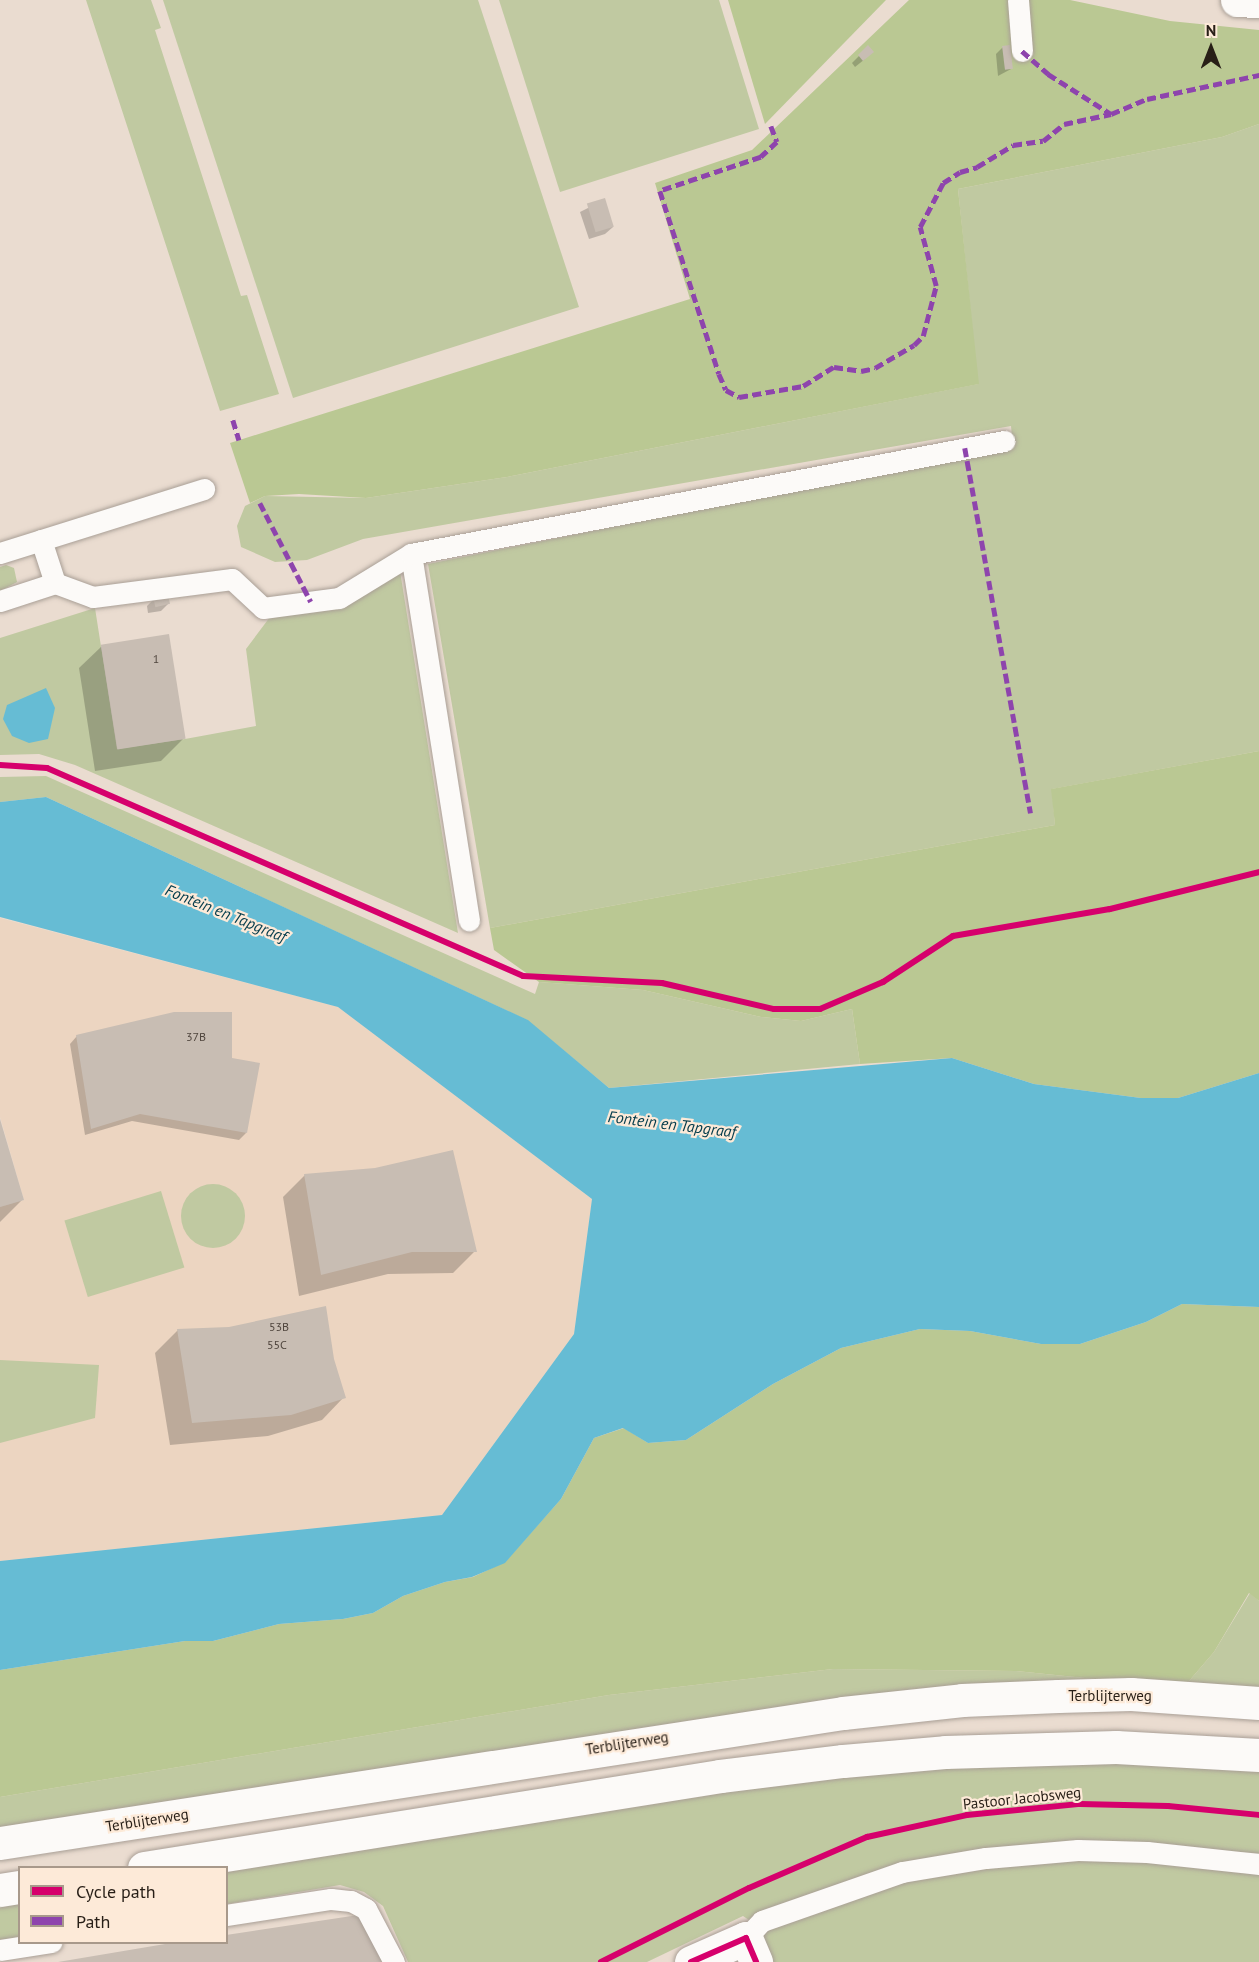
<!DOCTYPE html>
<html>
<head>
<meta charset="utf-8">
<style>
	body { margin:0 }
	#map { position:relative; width:1259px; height:1962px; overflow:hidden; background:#eadcd0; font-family:"PT Sans",sans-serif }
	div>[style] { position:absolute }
	.built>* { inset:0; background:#ecd5c1 }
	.green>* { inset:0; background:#c0c9a1; transform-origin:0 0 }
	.round { border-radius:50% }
	.forest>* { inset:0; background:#bac893 }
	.water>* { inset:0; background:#66bcd4 }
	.shadow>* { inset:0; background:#0003 }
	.building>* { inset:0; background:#c8bdb3; transform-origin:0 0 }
	.roads { filter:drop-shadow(0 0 2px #a99f96) drop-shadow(0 0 2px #a99f96) }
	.lane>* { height:21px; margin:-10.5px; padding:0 10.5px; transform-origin:10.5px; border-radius:10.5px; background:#fcfaf8 }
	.street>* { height:33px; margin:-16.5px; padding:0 16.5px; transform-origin:16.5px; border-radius:16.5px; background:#fcfaf8 }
	.secondary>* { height:33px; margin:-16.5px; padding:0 16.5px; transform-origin:16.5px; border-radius:16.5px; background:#fcfaf8 }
	.quiet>* { height:4.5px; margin-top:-2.25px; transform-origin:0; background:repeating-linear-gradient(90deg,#8e44ad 0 9px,transparent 0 13.5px) }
	.cycleway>* { height:6px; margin:-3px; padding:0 3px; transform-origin:3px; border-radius:3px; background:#d6006c }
	span { translate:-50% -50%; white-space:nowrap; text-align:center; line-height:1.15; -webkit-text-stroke:4.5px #fdead8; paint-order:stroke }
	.number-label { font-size:12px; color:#50463e }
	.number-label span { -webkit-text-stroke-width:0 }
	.street-label { font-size:15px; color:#281f17 }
	.water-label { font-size:16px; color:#043c4c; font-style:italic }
	.legend { position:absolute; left:18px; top:1866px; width:210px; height:78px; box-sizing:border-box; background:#fdead8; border:2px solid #a8998b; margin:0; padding:8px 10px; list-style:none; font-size:18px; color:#281f17 }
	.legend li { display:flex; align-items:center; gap:12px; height:30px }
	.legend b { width:30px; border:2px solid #a8998b }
	.north { position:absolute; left:1181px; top:18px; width:60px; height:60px; -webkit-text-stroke:4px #fdead8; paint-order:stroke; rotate:0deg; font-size:16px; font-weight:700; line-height:24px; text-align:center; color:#281f17 }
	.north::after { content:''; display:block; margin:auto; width:21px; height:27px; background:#281f17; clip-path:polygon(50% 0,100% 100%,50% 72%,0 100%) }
</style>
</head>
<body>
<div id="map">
	<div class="built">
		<div style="clip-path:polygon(0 918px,338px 1007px,592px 1199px,574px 1334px,442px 1515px,0 1561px,0 1207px,24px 1200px,0 1117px)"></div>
	</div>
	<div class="green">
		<div style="clip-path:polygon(86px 0,151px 0,161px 28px,155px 30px,241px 296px,247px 295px,279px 394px,220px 411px)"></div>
		<div style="clip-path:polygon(163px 0,478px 0,579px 307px,293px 398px)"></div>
		<div style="clip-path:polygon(499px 0,719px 0,759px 129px,560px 192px)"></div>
		<div style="clip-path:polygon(1259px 124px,1259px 751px,1052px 789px,1055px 825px,490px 928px,428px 564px,1013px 447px,1011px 426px,363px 539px,307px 560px,275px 562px,241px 547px,237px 526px,245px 506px,265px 496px,366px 498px,507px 477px,978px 384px,958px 189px,1222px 137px)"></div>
		<div style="clip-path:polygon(6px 565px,14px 568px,17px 582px,0 591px,0 567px)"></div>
		<div style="clip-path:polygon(400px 571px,458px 933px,75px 765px,39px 754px,0 755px,0 638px,95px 608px,117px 749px,185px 739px,256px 726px,246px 649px,270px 617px)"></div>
		<div style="clip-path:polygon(46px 776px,535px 994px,539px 982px,643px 990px,761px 1017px,801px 1021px,852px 1009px,860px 1064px,609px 1088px,527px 1020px,46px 797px,0 802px,0 777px)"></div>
		<div class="round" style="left:181px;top:1184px;width:64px;height:64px"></div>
		<div style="left:161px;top:1191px;width:80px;height:101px;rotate:73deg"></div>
		<div style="clip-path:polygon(0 1360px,99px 1365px,95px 1418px,0 1443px)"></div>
		<div style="clip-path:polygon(1250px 1593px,1259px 1601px,1259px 1695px,1183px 1688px,0 1828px,0 1797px,609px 1695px,833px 1669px,1016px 1671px,1183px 1688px,1214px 1652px)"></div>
		<div style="clip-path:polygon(1091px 1757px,1259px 1767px,1259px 1962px,770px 1962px,752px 1922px,743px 1916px,647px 1962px,408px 1962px,383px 1906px,364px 1892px,340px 1885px,227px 1904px,227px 1868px,688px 1795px,905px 1769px)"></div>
		<div style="clip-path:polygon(19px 1901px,19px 1937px,0 1940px,0 1904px)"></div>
	</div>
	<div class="forest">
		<div style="clip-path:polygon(728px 0,886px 0,765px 124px)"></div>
		<div style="clip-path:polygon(909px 0,1070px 0,1170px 21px,1259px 30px,1259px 124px,1222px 137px,958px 189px,979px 384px,507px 477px,366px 498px,299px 494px,265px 496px,250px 503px,230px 443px,690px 299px,655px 183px,752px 150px)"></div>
		<div style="clip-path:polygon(1259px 751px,1259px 1073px,1178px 1098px,1141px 1098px,1034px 1084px,952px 1058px,860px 1064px,852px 1009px,801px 1021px,761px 1017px,643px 990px,539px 982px,494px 950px,490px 928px,1055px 825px,1051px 789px)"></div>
		<div style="clip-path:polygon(1182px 1304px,1259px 1307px,1259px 1601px,1249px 1593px,1214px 1652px,1183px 1688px,1016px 1671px,833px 1669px,609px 1695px,0 1797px,0 1670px,185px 1641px,213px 1641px,279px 1624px,343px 1619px,373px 1613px,403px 1596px,445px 1582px,473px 1577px,505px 1562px,561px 1499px,594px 1438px,624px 1428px,648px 1443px,686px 1440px,773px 1384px,841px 1348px,920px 1329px,970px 1331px,1041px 1344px,1080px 1344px,1146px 1322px)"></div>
	</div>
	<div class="water">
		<div style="clip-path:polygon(46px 688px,55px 708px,48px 739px,29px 743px,12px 736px,3px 719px,7px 705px)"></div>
		<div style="clip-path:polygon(46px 797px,528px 1020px,609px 1088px,952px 1058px,1034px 1084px,1141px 1098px,1178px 1098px,1259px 1073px,1259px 1307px,1182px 1304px,1146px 1322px,1080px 1344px,1041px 1344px,970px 1331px,920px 1329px,841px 1348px,773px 1384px,686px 1440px,648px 1443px,623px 1428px,594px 1438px,561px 1499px,505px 1563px,472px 1577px,445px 1582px,403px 1596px,373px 1613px,343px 1619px,279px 1624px,213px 1641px,185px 1641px,0 1670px,0 1561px,442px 1515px,574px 1334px,592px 1199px,338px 1007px,0 917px,0 802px)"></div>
	</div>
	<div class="shadow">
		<div style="clip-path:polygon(868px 47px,865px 59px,855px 67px,852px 63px)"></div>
		<div style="clip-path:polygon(1003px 47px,1011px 69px,998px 76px,996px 54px)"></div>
		<div style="clip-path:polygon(604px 200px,613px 227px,605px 234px,589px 239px,580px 212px)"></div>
		<div style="clip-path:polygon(154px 599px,168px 604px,161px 611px,148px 613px,147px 606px)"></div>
		<div style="clip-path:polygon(102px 646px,183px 739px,161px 761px,95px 771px,79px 668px)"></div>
		<div style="clip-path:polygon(77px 1036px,231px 1059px,246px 1133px,239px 1140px,132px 1121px,85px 1135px,70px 1044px)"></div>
		<div style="clip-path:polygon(0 1122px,22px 1200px,0 1222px)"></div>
		<div style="clip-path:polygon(305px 1175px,475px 1251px,453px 1273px,388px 1274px,299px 1296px,283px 1197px)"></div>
		<div style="clip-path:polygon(178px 1330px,332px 1359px,344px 1397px,322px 1420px,268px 1436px,170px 1445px,155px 1353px)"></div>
	</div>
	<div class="building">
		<div style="clip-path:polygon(868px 45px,874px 52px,863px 61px,858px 55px)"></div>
		<div style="left:1010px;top:45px;width:24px;height:8px;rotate:83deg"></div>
		<div style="left:605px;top:198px;width:30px;height:19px;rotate:73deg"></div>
		<div style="left:168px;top:595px;width:9px;height:15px;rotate:77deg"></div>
		<div style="left:169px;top:634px;width:106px;height:69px;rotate:81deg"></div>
		<div style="clip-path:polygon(174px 1012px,232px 1012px,232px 1058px,260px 1063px,247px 1133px,140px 1114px,91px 1129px,76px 1035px)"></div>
		<div style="clip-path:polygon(0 1119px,24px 1200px,0 1207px)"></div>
		<div style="clip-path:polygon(453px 1150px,477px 1252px,412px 1252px,321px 1275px,304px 1174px,375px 1168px)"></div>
		<div style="clip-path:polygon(326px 1306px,334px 1359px,346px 1398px,291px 1415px,192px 1423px,177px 1329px,229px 1327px)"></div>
		<div style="clip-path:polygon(365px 1914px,385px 1962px,58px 1962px,177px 1942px,226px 1942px,226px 1935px)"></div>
	</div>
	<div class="roads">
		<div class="lane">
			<div style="left:1018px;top:0;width:51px;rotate:85.5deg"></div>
			<div style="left:41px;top:540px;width:45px;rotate:72deg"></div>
			<div style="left:0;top:553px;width:214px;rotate:-17.4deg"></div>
			<div style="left:411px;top:554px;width:371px;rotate:81deg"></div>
			<div style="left:55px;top:583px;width:40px;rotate:20.2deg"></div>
			<div style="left:93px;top:597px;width:140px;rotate:-7.4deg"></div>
			<div style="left:232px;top:579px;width:42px;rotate:43.1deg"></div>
			<div style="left:263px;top:608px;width:77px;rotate:-7.5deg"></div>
			<div style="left:339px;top:598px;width:84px;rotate:-31.4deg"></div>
			<div style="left:411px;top:554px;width:604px;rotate:-10.79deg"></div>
			<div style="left:0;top:601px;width:58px;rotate:-18.1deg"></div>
			<div style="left:226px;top:1915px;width:106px;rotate:-8.7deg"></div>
			<div style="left:331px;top:1899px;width:20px;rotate:6deg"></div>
			<div style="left:351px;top:1901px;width:17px;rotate:28deg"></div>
			<div style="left:366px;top:1909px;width:60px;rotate:62.2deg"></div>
			<div style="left:746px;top:1938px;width:23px;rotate:-47deg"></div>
			<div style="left:762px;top:1921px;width:148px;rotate:-19.3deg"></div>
			<div style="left:902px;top:1872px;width:85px;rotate:-9.5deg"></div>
			<div style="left:986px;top:1858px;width:92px;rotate:-5deg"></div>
			<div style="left:1078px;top:1850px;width:69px;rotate:1.7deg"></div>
			<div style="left:1147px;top:1852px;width:113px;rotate:6.1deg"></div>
			<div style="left:0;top:1950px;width:52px;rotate:-8.9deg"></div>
		</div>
		<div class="street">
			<div style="left:1237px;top:0;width:22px;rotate:3deg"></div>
			<div style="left:691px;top:1962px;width:60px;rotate:-23.6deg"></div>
			<div style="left:746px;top:1938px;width:26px;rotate:67deg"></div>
		</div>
		<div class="secondary">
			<div style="left:0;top:1843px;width:853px;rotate:-8.77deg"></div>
			<div style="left:843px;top:1713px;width:120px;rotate:-6.2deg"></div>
			<div style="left:962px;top:1700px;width:96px;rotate:-2.4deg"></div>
			<div style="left:1058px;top:1696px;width:73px;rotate:-1.6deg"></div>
			<div style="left:1131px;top:1694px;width:128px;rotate:4deg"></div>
			<div style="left:144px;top:1868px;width:583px;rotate:-9.07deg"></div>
			<div style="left:720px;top:1776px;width:124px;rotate:-7deg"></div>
			<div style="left:843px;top:1761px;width:102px;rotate:-5deg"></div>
			<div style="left:945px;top:1752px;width:171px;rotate:-1.7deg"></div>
			<div style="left:1116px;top:1747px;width:143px;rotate:3.2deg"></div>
			<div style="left:0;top:1890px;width:20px;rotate:-9deg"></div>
		</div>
	</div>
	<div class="quiet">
		<div style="left:1022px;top:51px;width:35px;rotate:41deg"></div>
		<div style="left:1048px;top:74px;width:75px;rotate:32.4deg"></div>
		<div style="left:771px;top:126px;width:17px;rotate:69deg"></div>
		<div style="left:777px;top:142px;width:22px;rotate:137deg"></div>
		<div style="left:761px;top:157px;width:107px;rotate:161.4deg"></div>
		<div style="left:660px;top:191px;width:192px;rotate:72.1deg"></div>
		<div style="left:719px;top:374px;width:17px;rotate:66deg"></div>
		<div style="left:726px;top:390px;width:15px;rotate:28deg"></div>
		<div style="left:739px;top:397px;width:65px;rotate:-9.8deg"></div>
		<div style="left:803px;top:386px;width:36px;rotate:-32deg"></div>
		<div style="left:834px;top:367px;width:27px;rotate:8deg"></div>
		<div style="left:861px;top:371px;width:14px;rotate:-12deg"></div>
		<div style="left:875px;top:368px;width:45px;rotate:-30.5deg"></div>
		<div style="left:914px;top:345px;width:13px;rotate:-45deg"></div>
		<div style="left:923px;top:336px;width:52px;rotate:-75.4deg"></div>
		<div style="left:936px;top:286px;width:61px;rotate:-105.2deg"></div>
		<div style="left:920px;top:227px;width:50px;rotate:-62.4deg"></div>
		<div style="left:943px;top:183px;width:20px;rotate:-33deg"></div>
		<div style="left:960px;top:172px;width:18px;rotate:-16deg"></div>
		<div style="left:977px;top:167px;width:42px;rotate:-31.4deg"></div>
		<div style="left:1013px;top:145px;width:30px;rotate:-8deg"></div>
		<div style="left:1043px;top:141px;width:27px;rotate:-39deg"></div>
		<div style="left:1064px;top:124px;width:48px;rotate:-12deg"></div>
		<div style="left:1111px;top:114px;width:39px;rotate:-23deg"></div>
		<div style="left:1147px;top:99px;width:115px;rotate:-12.1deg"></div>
		<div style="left:233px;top:420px;width:21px;rotate:73deg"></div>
		<div style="left:965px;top:448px;width:371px;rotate:79.8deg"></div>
		<div style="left:260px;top:503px;width:111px;rotate:62.7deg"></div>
	</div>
	<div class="cycleway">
		<div style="left:0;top:765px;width:47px;rotate:3.7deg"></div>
		<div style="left:47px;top:768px;width:519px;rotate:23.6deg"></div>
		<div style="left:523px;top:976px;width:139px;rotate:2.9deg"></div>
		<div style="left:662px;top:983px;width:115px;rotate:13.1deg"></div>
		<div style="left:774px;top:1009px;width:46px"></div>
		<div style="left:820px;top:1009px;width:69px;rotate:-23.2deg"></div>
		<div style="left:883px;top:982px;width:84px;rotate:-33.3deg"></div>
		<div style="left:953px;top:936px;width:159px;rotate:-9.8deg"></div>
		<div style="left:1110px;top:909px;width:154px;rotate:-13.9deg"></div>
		<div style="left:601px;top:1962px;width:165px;rotate:-26.6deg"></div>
		<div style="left:749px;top:1888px;width:129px;rotate:-23.4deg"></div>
		<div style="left:867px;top:1837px;width:102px;rotate:-12.4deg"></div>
		<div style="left:967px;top:1815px;width:114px;rotate:-5.6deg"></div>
		<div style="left:1080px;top:1804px;width:88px;rotate:1.3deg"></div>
		<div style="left:1168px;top:1806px;width:91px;rotate:5.6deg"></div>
		<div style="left:691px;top:1962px;width:60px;rotate:-23.6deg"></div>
		<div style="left:746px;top:1938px;width:26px;rotate:67deg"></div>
	</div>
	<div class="number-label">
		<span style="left:156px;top:659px">1</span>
		<span style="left:196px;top:1037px">37B</span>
		<span style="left:279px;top:1327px">53B</span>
		<span style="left:277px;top:1345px">55C</span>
	</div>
	<div class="street-label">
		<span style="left:1110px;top:1696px">Terblijterweg</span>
		<span style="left:627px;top:1743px;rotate:-9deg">Terblijterweg</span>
		<span style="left:1022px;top:1798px;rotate:-6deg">Pastoor Jacobsweg</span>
		<span style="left:147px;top:1820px;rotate:-9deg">Terblijterweg</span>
	</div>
	<div class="water-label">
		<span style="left:226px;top:913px;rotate:22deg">Fontein en Tapgraaf</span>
		<span style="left:672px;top:1124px;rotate:7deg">Fontein en Tapgraaf</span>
	</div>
	<ul class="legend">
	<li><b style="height:8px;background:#d6006c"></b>Cycle path</li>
	<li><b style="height:8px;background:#8e44ad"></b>Path</li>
	</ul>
	<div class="north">N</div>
</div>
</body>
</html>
